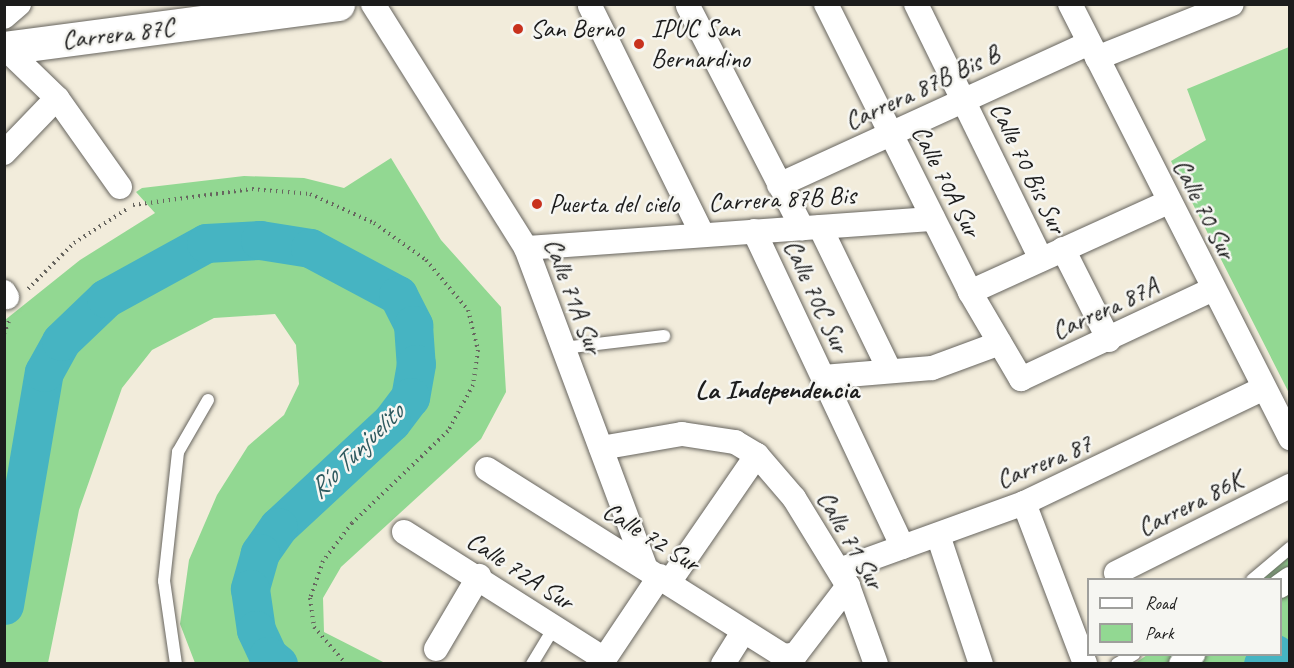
<!DOCTYPE html>
<html>
<head>
<meta charset="utf-8">
<style>
	body { margin:0 }
	#map { position:relative; width:1294px; height:668px; overflow:hidden; background:#f2ecdb; font-family:Caveat,sans-serif }
	div>[style] { position:absolute }
	.green>* { inset:0; background:#92d892 }
	.river>* { height:39px; margin:-19.5px; padding:0 19.5px; transform-origin:19.5px; border-radius:19.5px; background:#46b4c2 }
	.path>* { height:4px; margin-top:-2px; transform-origin:0; background:repeating-linear-gradient(90deg,#67655f 0 1.5px,transparent 0 6px) }
	.roads { filter:drop-shadow(0 0 2px #67655f) drop-shadow(0 0 2px #67655f) }
	.lane>* { height:12px; margin:-6px; padding:0 6px; transform-origin:6px; border-radius:6px; background:#fff }
	.street>* { height:24px; margin:-12px; padding:0 12px; transform-origin:12px; border-radius:12px; background:#fff }
	.secondary>* { height:33px; margin:-16.5px; padding:0 16.5px; transform-origin:16.5px; border-radius:16.5px; background:#fff }
	.dots>* { width:16px; height:16px; translate:-50% -50%; box-sizing:border-box; border:3px solid #f6f6f2; border-radius:50% }
	span { translate:-50% -50%; white-space:nowrap; text-align:center; line-height:1.15; -webkit-text-stroke:5px #f6f6f2; paint-order:stroke }
	.poi-label { font-size:26px; color:#1c1c1c }
	.left { translate:0 -50%; text-align:left }
	.street-label { font-size:26px; color:#1c1c1c }
	.neighbourhood-label { font-size:27px; color:#1c1c1c; font-weight:700 }
	.water-label { font-size:27px; color:#2d595e; font-style:italic }
	.frame { position:absolute; inset:0; border:6px solid #1c1c1c; pointer-events:none }
	.legend { position:absolute; left:1087px; top:578px; width:195px; height:78px; box-sizing:border-box; background:#f6f6f2; border:2px solid #9f9f9c; margin:0; padding:8px 10px; list-style:none; font-size:18px; color:#1c1c1c }
	.legend li { display:flex; align-items:center; gap:12px; height:30px }
	.legend b { width:30px; border:2px solid #9f9f9c }
</style>
</head>
<body>
<div id="map">
	<div class="green">
		<div style="clip-path:polygon(1289px 47px,1289px 393px,1171px 161px,1206px 140px,1187px 89px)"></div>
		<div style="clip-path:polygon(391px 158px,441px 240px,501px 307px,506px 392px,481px 439px,341px 567px,323px 598px,324px 632px,385px 663px,195px 663px,180px 624px,189px 560px,217px 495px,248px 446px,284px 415px,299px 384px,296px 345px,275px 314px,214px 318px,152px 350px,122px 388px,79px 510px,48px 663px,5px 663px,5px 320px,80px 260px,155px 213px,136px 192px,142px 188px,244px 176px,304px 178px,344px 188px)"></div>
		<div style="clip-path:polygon(1289px 557px,1289px 663px,1134px 664px,1147px 655px,1280px 654px,1280px 580px,1257px 579px)"></div>
	</div>
	<div class="river">
		<div style="left:4px;top:605px;width:236px;rotate:-80.3deg"></div>
		<div style="left:44px;top:372px;width:35px;rotate:-61deg"></div>
		<div style="left:61px;top:341px;width:62px;rotate:-43.7deg"></div>
		<div style="left:106px;top:298px;width:114px;rotate:-28.8deg"></div>
		<div style="left:206px;top:243px;width:54px;rotate:-3.2deg"></div>
		<div style="left:260px;top:240px;width:51px;rotate:9.1deg"></div>
		<div style="left:310px;top:248px;width:100px;rotate:28.1deg"></div>
		<div style="left:398px;top:295px;width:34px;rotate:63deg"></div>
		<div style="left:413px;top:325px;width:39px;rotate:86deg"></div>
		<div style="left:416px;top:364px;width:34px;rotate:100deg"></div>
		<div style="left:410px;top:397px;width:31px;rotate:127deg"></div>
		<div style="left:391px;top:422px;width:154px;rotate:137.1deg"></div>
		<div style="left:278px;top:527px;width:32px;rotate:125deg"></div>
		<div style="left:260px;top:553px;width:37px;rotate:106deg"></div>
		<div style="left:250px;top:589px;width:41px;rotate:81.7deg"></div>
		<div style="left:256px;top:630px;width:29px;rotate:65deg"></div>
		<div style="left:268px;top:656px;width:13px;rotate:39deg"></div>
		<div style="left:1263px;top:664px;width:16px;rotate:-38deg"></div>
	</div>
	<div class="path">
		<div style="left:133px;top:205px;width:120px;rotate:-7.7deg"></div>
		<div style="left:252px;top:189px;width:58px;rotate:4.9deg"></div>
		<div style="left:310px;top:194px;width:70px;rotate:24.4deg"></div>
		<div style="left:374px;top:223px;width:64px;rotate:35.4deg"></div>
		<div style="left:426px;top:260px;width:65px;rotate:50deg"></div>
		<div style="left:468px;top:310px;width:41px;rotate:76deg"></div>
		<div style="left:478px;top:350px;width:35px;rotate:98deg"></div>
		<div style="left:473px;top:385px;width:52px;rotate:118.5deg"></div>
		<div style="left:448px;top:431px;width:133px;rotate:136.2deg"></div>
		<div style="left:352px;top:523px;width:48px;rotate:127.3deg"></div>
		<div style="left:323px;top:561px;width:39px;rotate:109deg"></div>
		<div style="left:310px;top:598px;width:29px;rotate:82deg"></div>
		<div style="left:314px;top:627px;width:49px;rotate:49.1deg"></div>
		<div style="left:28px;top:289px;width:65px;rotate:-45deg"></div>
		<div style="left:74px;top:243px;width:63px;rotate:-32.7deg"></div>
		<div style="left:4px;top:334px;width:17px;rotate:-69deg"></div>
	</div>
	<div class="roads">
		<div class="lane">
			<div style="left:563px;top:348px;width:102px;rotate:-6.8deg"></div>
			<div style="left:1252px;top:580px;width:50px;rotate:-40.1deg"></div>
			<div style="left:176px;top:664px;width:84px;rotate:-98.2deg"></div>
			<div style="left:164px;top:581px;width:130px;rotate:-83.8deg"></div>
			<div style="left:178px;top:452px;width:60px;rotate:-60deg"></div>
			<div style="left:532px;top:664px;width:44px;rotate:-58.8deg"></div>
			<div style="left:1117px;top:664px;width:20px;rotate:-30deg"></div>
		</div>
		<div class="street">
			<div style="left:373px;top:4px;width:288px;rotate:57.9deg"></div>
			<div style="left:526px;top:248px;width:340px;rotate:69.5deg"></div>
			<div style="left:826px;top:4px;width:322px;rotate:63.4deg"></div>
			<div style="left:970px;top:292px;width:101px;rotate:59.6deg"></div>
			<div style="left:1021px;top:379px;width:212px;rotate:-25.1deg"></div>
			<div style="left:916px;top:4px;width:284px;rotate:63.9deg"></div>
			<div style="left:1070px;top:4px;width:487px;rotate:63.1deg"></div>
			<div style="left:590px;top:6px;width:252px;rotate:63.8deg"></div>
			<div style="left:688px;top:6px;width:250px;rotate:62.8deg"></div>
			<div style="left:4px;top:17px;width:20px;rotate:-41deg"></div>
			<div style="left:4px;top:47px;width:74px;rotate:43.9deg"></div>
			<div style="left:57px;top:98px;width:109px;rotate:54.7deg"></div>
			<div style="left:1097px;top:58px;width:145px;rotate:-21.8deg"></div>
			<div style="left:4px;top:153px;width:76px;rotate:-46.1deg"></div>
			<div style="left:779px;top:185px;width:341px;rotate:-24.6deg"></div>
			<div style="left:820px;top:227px;width:160px;rotate:64.1deg"></div>
			<div style="left:754px;top:231px;width:349px;rotate:64.8deg"></div>
			<div style="left:526px;top:248px;width:408px;rotate:-4.1deg"></div>
			<div style="left:1063px;top:249px;width:102px;rotate:63.2deg"></div>
			<div style="left:4px;top:292px;width:6px;rotate:59deg"></div>
			<div style="left:970px;top:292px;width:217px;rotate:-24.4deg"></div>
			<div style="left:823px;top:377px;width:109px;rotate:-4.7deg"></div>
			<div style="left:932px;top:368px;width:72px;rotate:-20.2deg"></div>
			<div style="left:601px;top:448px;width:82px;rotate:-9.8deg"></div>
			<div style="left:682px;top:434px;width:54px;rotate:8.6deg"></div>
			<div style="left:735px;top:442px;width:26px;rotate:31deg"></div>
			<div style="left:757px;top:455px;width:57px;rotate:49.3deg"></div>
			<div style="left:794px;top:498px;width:103px;rotate:58.5deg"></div>
			<div style="left:848px;top:586px;width:83px;rotate:70.3deg"></div>
			<div style="left:487px;top:469px;width:351px;rotate:32.2deg"></div>
			<div style="left:784px;top:656px;width:12px;rotate:-9deg"></div>
			<div style="left:796px;top:654px;width:86px;rotate:-52.6deg"></div>
			<div style="left:1024px;top:503px;width:172px;rotate:69.2deg"></div>
			<div style="left:404px;top:532px;width:237px;rotate:32.4deg"></div>
			<div style="left:938px;top:535px;width:136px;rotate:71.6deg"></div>
			<div style="left:839px;top:570px;width:197px;rotate:-19.9deg"></div>
			<div style="left:1024px;top:503px;width:266px;rotate:-25.6deg"></div>
			<div style="left:1116px;top:573px;width:195px;rotate:-26.6deg"></div>
			<div style="left:670px;top:581px;width:153px;rotate:-55.4deg"></div>
			<div style="left:1280px;top:586px;width:12px;rotate:-35deg"></div>
			<div style="left:436px;top:649px;width:85px;rotate:-59.5deg"></div>
			<div style="left:601px;top:664px;width:106px;rotate:-56.2deg"></div>
			<div style="left:723px;top:664px;width:38px;rotate:-58deg"></div>
			<div style="left:1181px;top:664px;width:16px;rotate:-40deg"></div>
		</div>
		<div class="secondary">
			<div style="left:4px;top:48px;width:337px;rotate:-7.5deg"></div>
		</div>
	</div>
	<div class="dots">
		<div style="left:518px;top:29px;background:#c8321e"></div>
		<div style="left:639px;top:44px;background:#c8321e"></div>
		<div style="left:537px;top:204px;background:#c8321e"></div>
	</div>
	<div class="poi-label">
		<span class="left" style="left:530px;top:29px">San Berno</span>
		<span class="left" style="left:651px;top:44px">IPUC San<br>Bernardino</span>
		<span class="left" style="left:549px;top:204px">Puerta del cielo</span>
	</div>
	<div class="street-label">
		<span style="left:118px;top:34px;rotate:-7deg">Carrera 87C</span>
		<span style="left:922px;top:88px;rotate:-25deg">Carrera 87B Bis B</span>
		<span style="left:1028px;top:168px;rotate:64deg">Calle 70 Bis Sur</span>
		<span style="left:946px;top:181px;rotate:63deg">Calle 70A Sur</span>
		<span style="left:782px;top:199px;rotate:-3deg">Carrera 87B Bis</span>
		<span style="left:1204px;top:209px;rotate:63deg">Calle 70 Sur</span>
		<span style="left:573px;top:296px;rotate:69deg">Calle 71A Sur</span>
		<span style="left:816px;top:296px;rotate:65deg">Calle 70C Sur</span>
		<span style="left:1105px;top:309px;rotate:-25deg">Carrera 87A</span>
		<span style="left:1044px;top:462px;rotate:-23deg">Carrera 87</span>
		<span style="left:1190px;top:504px;rotate:-27deg">Carrera 86K</span>
		<span style="left:651px;top:537px;rotate:32deg">Calle 72 Sur</span>
		<span style="left:850px;top:540px;rotate:60deg">Calle 71 Sur</span>
		<span style="left:520px;top:571px;rotate:33deg">Calle 72A Sur</span>
	</div>
	<div class="neighbourhood-label">
		<span style="left:777px;top:390px">La Independencia</span>
	</div>
	<div class="water-label">
		<span style="left:356px;top:451px;rotate:-45deg">Río Tunjuelito</span>
	</div>
	<div class="frame"></div>
	<ul class="legend">
	<li><b style="height:8px;background:#fff"></b>Road</li>
	<li><b style="height:16px;background:#92d892"></b>Park</li>
	</ul>
</div>
</body>
</html>
